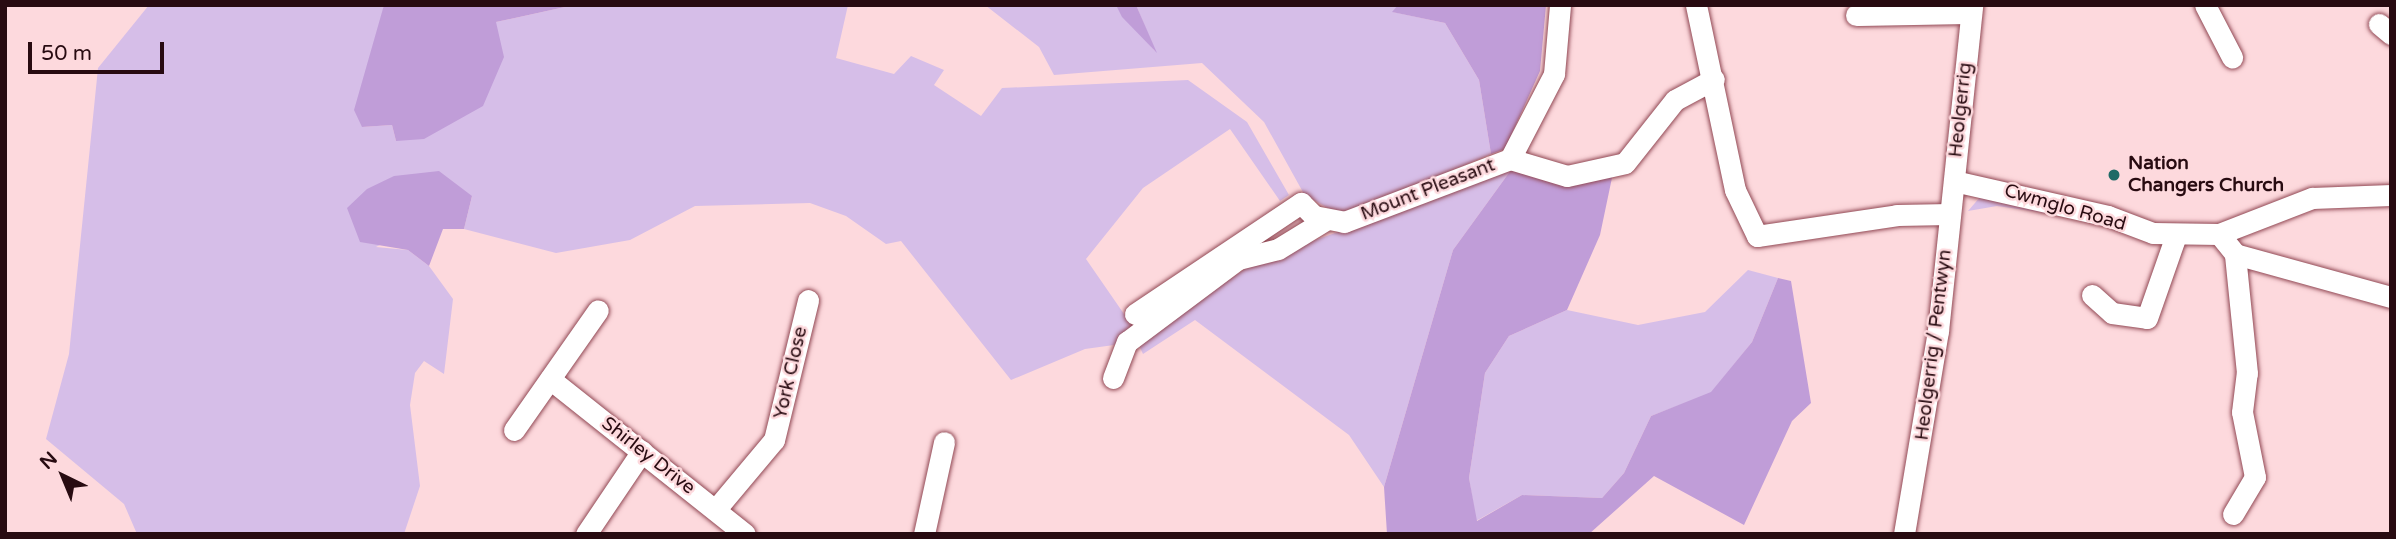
<!DOCTYPE html>
<html>
<head>
<meta charset="utf-8">
<style>
	body { margin:0 }
	#map { position:relative; width:2396px; height:539px; overflow:hidden; background:#fdd9dd; font-family:"Varela Round",sans-serif }
	div>[style] { position:absolute }
	.green>* { inset:0; background:#d6bee8 }
	.forest>* { inset:0; background:#c09dd8 }
	.roads { filter:drop-shadow(0 0 2px #914854) drop-shadow(0 0 2px #914854) }
	.minor>* { height:21px; margin:-10.5px; padding:0 10.5px; transform-origin:10.5px; border-radius:10.5px; background:#fff }
	.dots>* { width:19px; height:19px; translate:-50% -50%; box-sizing:border-box; border:4px solid #fdd9dd; border-radius:50% }
	span { translate:-50% -50%; white-space:nowrap; text-align:center; line-height:1.15; -webkit-text-stroke:5px #fdd9dd; paint-order:stroke }
	.street-label { font-size:19px; color:#280b11 }
	.poi-label { font-size:19px; color:#280b11; font-weight:700 }
	.left { translate:0 -50%; text-align:left }
	.frame { position:absolute; inset:0; border:7px solid #280b11; pointer-events:none }
	.north { position:absolute; left:28px; top:441px; width:70px; height:70px; -webkit-text-stroke:5px #fdd9dd; paint-order:stroke; rotate:317deg; font-size:19px; font-weight:700; line-height:28px; text-align:center; color:#280b11 }
	.north::after { content:''; display:block; margin:auto; width:24px; height:32px; background:#280b11; clip-path:polygon(50% 0,100% 100%,50% 72%,0 100%) }
	.scale { position:absolute; left:28px; top:42px; width:136px; height:32px; box-sizing:border-box; border:4px solid #280b11; border-top:0; padding-left:9px; font-size:21px; line-height:24px; white-space:nowrap; color:#280b11; -webkit-text-stroke:5px #fdd9dd; paint-order:stroke }
</style>
</head>
<body>
<div id="map">
	<div class="green">
		<div style="clip-path:polygon(149px 5px,384px 5px,362px 127px,392px 125px,396px 141px,496px 22px,574px 5px,848px 5px,836px 58px,894px 74px,911px 56px,944px 70px,934px 85px,981px 116px,1002px 88px,1188px 80px,1247px 122px,1289px 195px,1280px 201px,1230px 129px,1143px 188px,1086px 259px,1133px 327px,1114px 345px,1085px 349px,1011px 380px,901px 241px,886px 244px,846px 216px,810px 203px,695px 206px,630px 240px,556px 253px,464px 229px,472px 196px,376px 247px,408px 250px,429px 266px,453px 299px,444px 374px,424px 361px,415px 373px,410px 405px,420px 486px,404px 534px,137px 534px,124px 504px,46px 439px,69px 354px,98px 68px)"></div>
		<div style="clip-path:polygon(985px 5px,1116px 5px,1155px 51px,1136px 5px,1398px 5px,1393px 12px,1445px 23px,1479px 80px,1491px 154px,1361px 209px,1336px 213px,1304px 194px,1264px 122px,1202px 63px,1054px 75px,1039px 47px)"></div>
		<div style="clip-path:polygon(1511px 170px,1453px 250px,1384px 487px,1349px 435px,1195px 320px,1143px 354px,1137px 341px,1257px 261px)"></div>
		<div style="clip-path:polygon(1981px 196px,2053px 214px,1997px 206px,1968px 211px)"></div>
		<div style="clip-path:polygon(1748px 270px,1778px 278px,1752px 342px,1711px 393px,1651px 416px,1624px 473px,1602px 498px,1522px 495px,1476px 521px,1469px 478px,1485px 373px,1509px 336px,1567px 310px,1638px 325px,1705px 312px)"></div>
	</div>
	<div class="forest">
		<div style="clip-path:polygon(384px 5px,574px 5px,496px 22px,504px 57px,483px 106px,424px 139px,396px 141px,392px 125px,362px 127px,354px 110px)"></div>
		<div style="clip-path:polygon(1116px 5px,1136px 5px,1157px 53px,1122px 17px)"></div>
		<div style="clip-path:polygon(1398px 5px,1546px 5px,1540px 71px,1505px 149px,1491px 154px,1479px 80px,1445px 23px,1392px 12px)"></div>
		<div style="clip-path:polygon(1511px 170px,1613px 173px,1600px 235px,1567px 310px,1509px 336px,1485px 373px,1469px 478px,1477px 521px,1522px 495px,1602px 498px,1624px 473px,1651px 416px,1711px 392px,1752px 342px,1778px 278px,1791px 281px,1811px 403px,1792px 421px,1744px 525px,1654px 476px,1589px 534px,1387px 534px,1384px 487px,1453px 250px)"></div>
		<div style="clip-path:polygon(439px 171px,472px 196px,464px 229px,443px 229px,429px 266px,408px 250px,360px 242px,347px 208px,367px 189px,394px 176px)"></div>
	</div>
	<div class="roads">
		<div class="minor">
			<div style="left:1696px;top:5px;width:189px;rotate:78.1deg"></div>
			<div style="left:1735px;top:190px;width:51px;rotate:64.4deg"></div>
			<div style="left:1757px;top:236px;width:142px;rotate:-8.5deg"></div>
			<div style="left:1897px;top:215px;width:53px;rotate:-1.1deg"></div>
			<div style="left:2205px;top:5px;width:59px;rotate:62.6deg"></div>
			<div style="left:1856px;top:15px;width:115px;rotate:-1deg"></div>
			<div style="left:2379px;top:24px;width:16px;rotate:40deg"></div>
			<div style="left:1510px;top:159px;width:59px;rotate:16.6deg"></div>
			<div style="left:1567px;top:176px;width:59px;rotate:-12.6deg"></div>
			<div style="left:1625px;top:163px;width:80px;rotate:-51.6deg"></div>
			<div style="left:1675px;top:100px;width:44px;rotate:-28.3deg"></div>
			<div style="left:1954px;top:181px;width:158px;rotate:12.8deg"></div>
			<div style="left:2108px;top:216px;width:48px;rotate:20.7deg"></div>
			<div style="left:2153px;top:233px;width:66px;rotate:0.9deg"></div>
			<div style="left:2219px;top:234px;width:26px;rotate:51deg"></div>
			<div style="left:2235px;top:254px;width:162px;rotate:15.4deg"></div>
			<div style="left:2219px;top:234px;width:100px;rotate:-21.2deg"></div>
			<div style="left:2312px;top:198px;width:79px;rotate:-2.2deg"></div>
			<div style="left:2092px;top:295px;width:27px;rotate:42deg"></div>
			<div style="left:2112px;top:313px;width:35px;rotate:8deg"></div>
			<div style="left:2147px;top:318px;width:88px;rotate:-70.7deg"></div>
			<div style="left:1135px;top:314px;width:200px;rotate:-33.8deg"></div>
			<div style="left:1301px;top:203px;width:18px;rotate:45deg"></div>
			<div style="left:1314px;top:216px;width:31px;rotate:11deg"></div>
			<div style="left:1344px;top:222px;width:178px;rotate:-20.8deg"></div>
			<div style="left:1510px;top:159px;width:96px;rotate:-62.6deg"></div>
			<div style="left:1554px;top:74px;width:69px;rotate:-85deg"></div>
			<div style="left:1113px;top:378px;width:39px;rotate:-69deg"></div>
			<div style="left:1127px;top:342px;width:139px;rotate:-36.8deg"></div>
			<div style="left:1238px;top:259px;width:41px;rotate:-14deg"></div>
			<div style="left:1278px;top:249px;width:57px;rotate:-31.5deg"></div>
			<div style="left:550px;top:379px;width:249px;rotate:38.5deg"></div>
			<div style="left:514px;top:430px;width:146px;rotate:-55deg"></div>
			<div style="left:716px;top:509px;width:90px;rotate:-50deg"></div>
			<div style="left:774px;top:440px;width:144px;rotate:-76.3deg"></div>
			<div style="left:2233px;top:514px;width:43px;rotate:-59.3deg"></div>
			<div style="left:2255px;top:477px;width:66px;rotate:-101.3deg"></div>
			<div style="left:2242px;top:412px;width:39px;rotate:-83deg"></div>
			<div style="left:2247px;top:373px;width:120px;rotate:-95.8deg"></div>
			<div style="left:586px;top:534px;width:100px;rotate:-56deg"></div>
			<div style="left:924px;top:534px;width:94px;rotate:-77.7deg"></div>
			<div style="left:1904px;top:534px;width:206px;rotate:-80.5deg"></div>
			<div style="left:1938px;top:331px;width:328px;rotate:-84deg"></div>
		</div>
	</div>
	<div class="dots">
		<div style="left:2114px;top:175px;background:#1e6a66"></div>
	</div>
	<div class="street-label">
		<span style="left:1961px;top:110px;rotate:-84deg">Heolgerrig</span>
		<span style="left:1428px;top:190px;rotate:-21deg">Mount Pleasant</span>
		<span style="left:2065px;top:208px;rotate:16deg">Cwmglo Road</span>
		<span style="left:1934px;top:345px;rotate:-83deg">Heolgerrig / Pentwyn</span>
		<span style="left:791px;top:373px;rotate:-77deg">York Close</span>
		<span style="left:648px;top:456px;rotate:38deg">Shirley Drive</span>
	</div>
	<div class="poi-label">
		<span class="left" style="left:2128px;top:175px">Nation<br>Changers Church</span>
	</div>
	<div class="frame"></div>
	<div class="north">N</div>
	<div class="scale">50 m</div>
</div>
</body>
</html>
